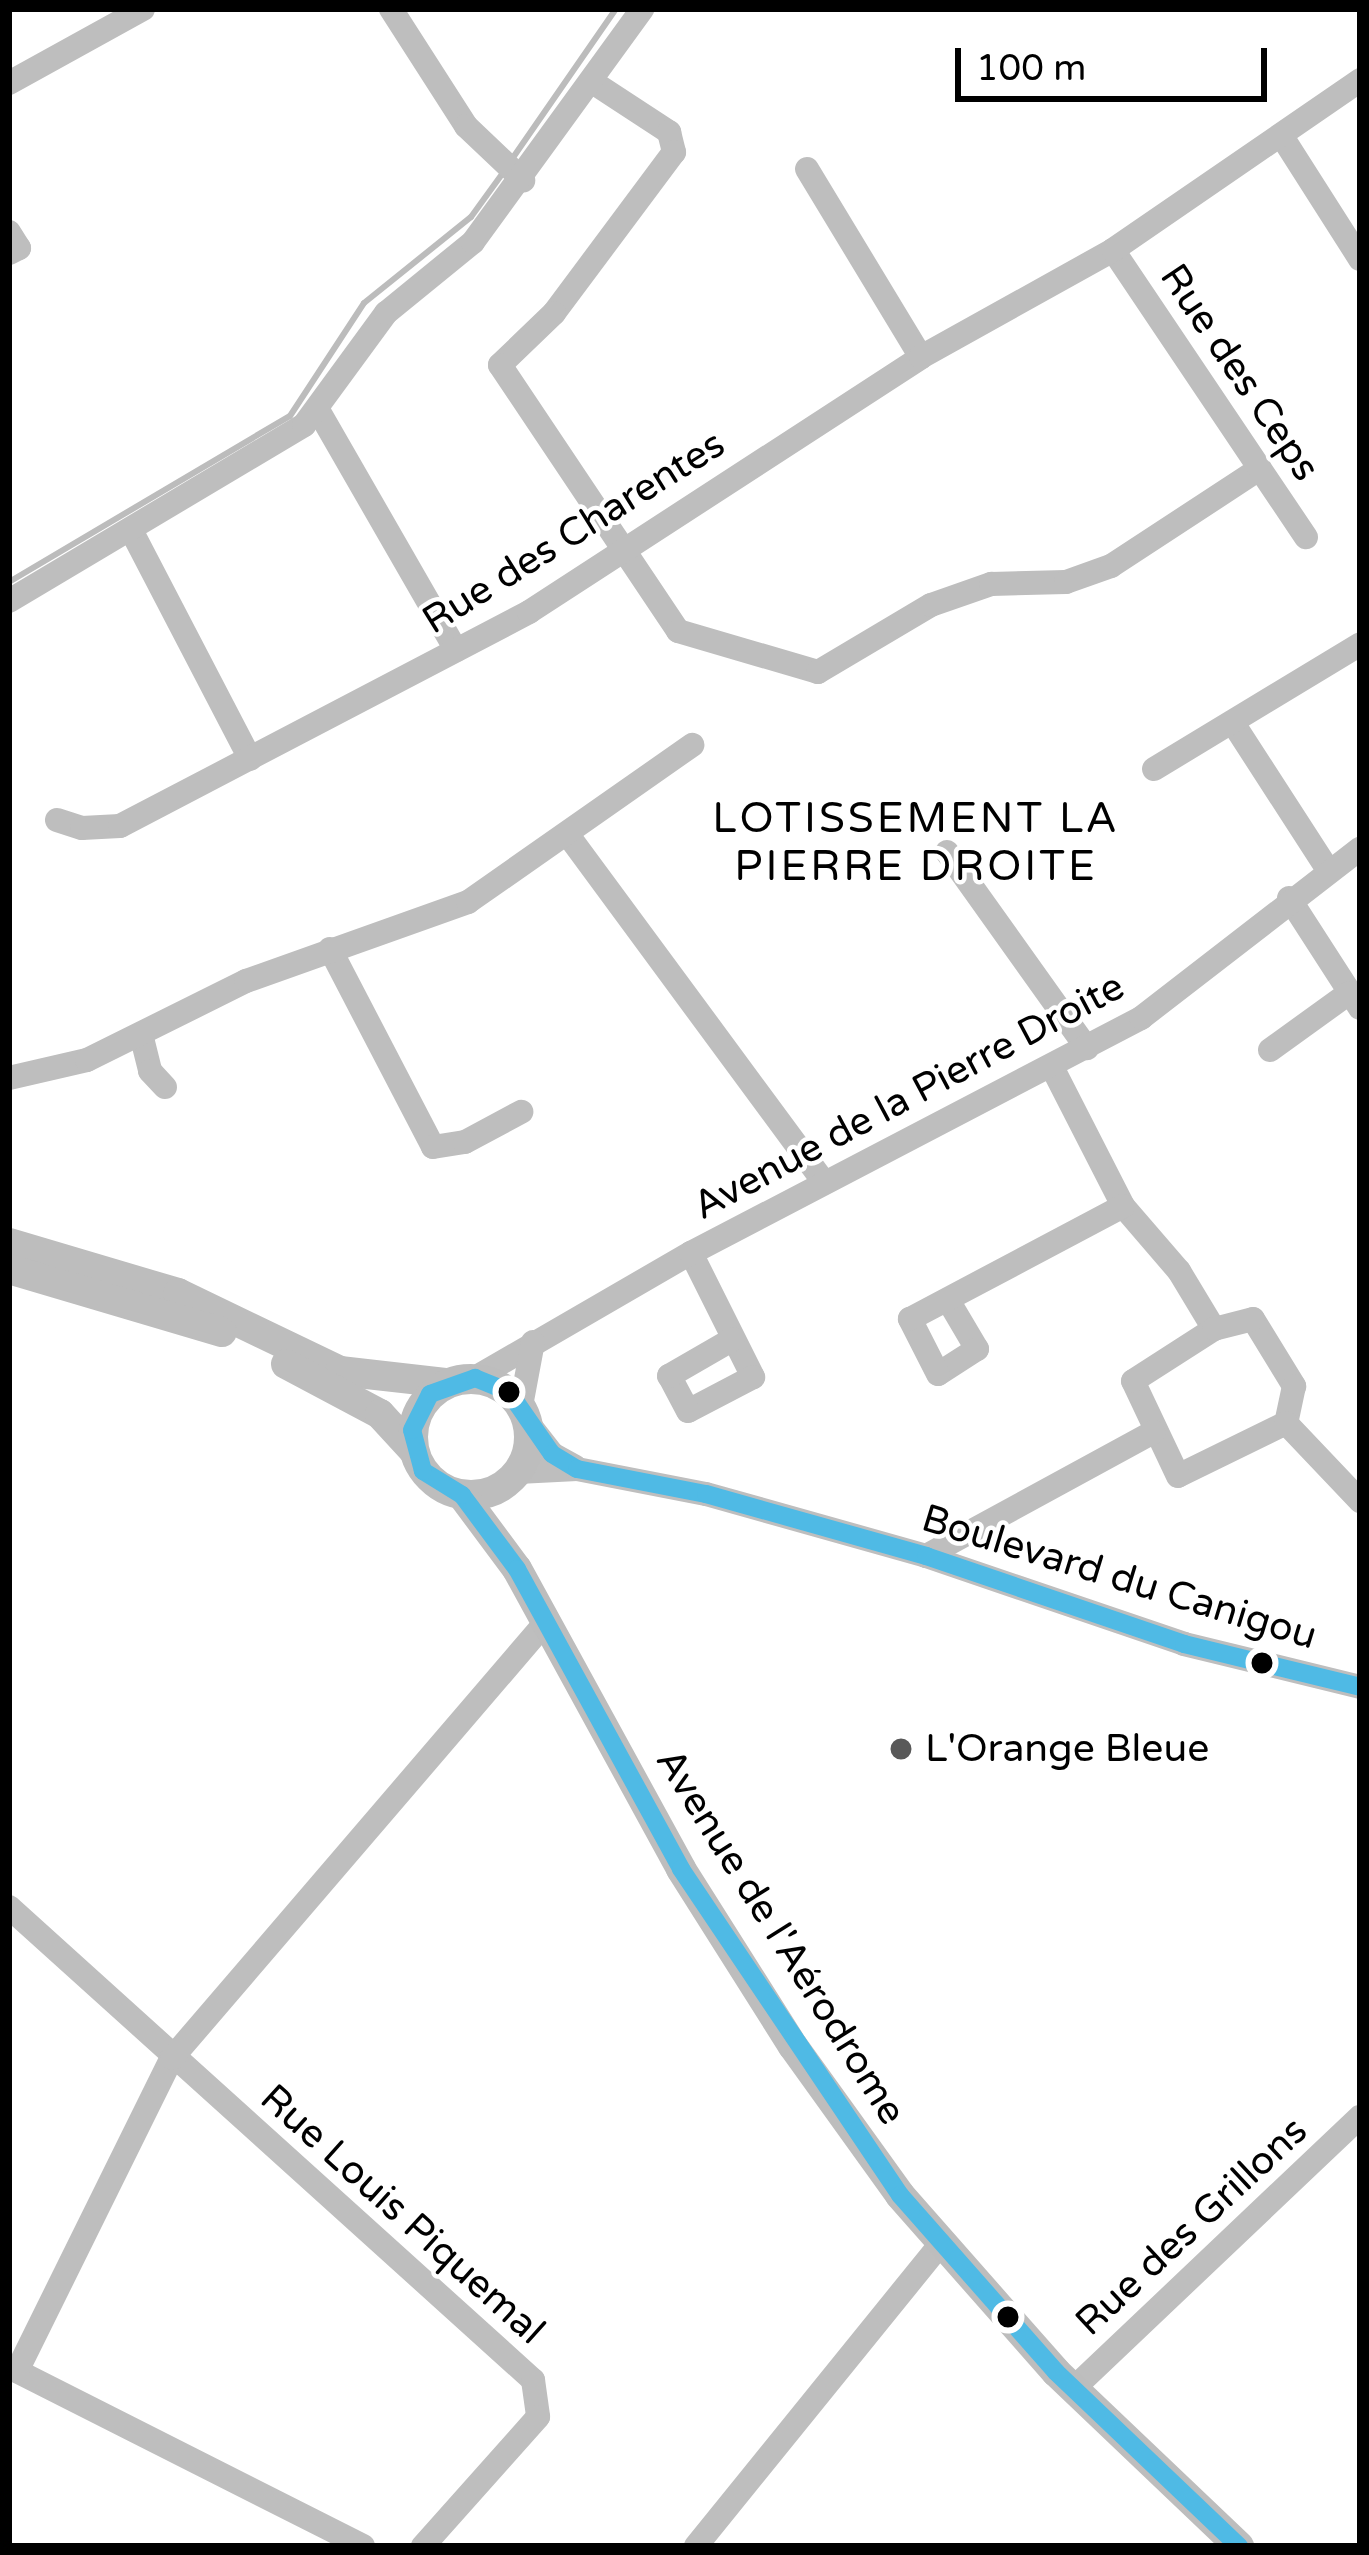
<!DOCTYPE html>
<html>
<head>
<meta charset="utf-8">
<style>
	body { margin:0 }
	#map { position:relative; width:1369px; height:2555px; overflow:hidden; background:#fff; font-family:"Varela Round",sans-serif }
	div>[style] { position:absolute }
	.stream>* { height:6px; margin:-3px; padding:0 3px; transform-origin:3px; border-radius:3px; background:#bcbcbc }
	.minor>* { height:24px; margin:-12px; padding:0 12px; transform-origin:12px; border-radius:12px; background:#bebebe }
	.major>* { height:30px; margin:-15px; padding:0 15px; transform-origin:15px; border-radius:15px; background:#bdbdbd }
	.major>.ring { margin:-15px; padding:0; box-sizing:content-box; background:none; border:30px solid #bdbdbd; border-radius:50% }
	.bus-1>* { height:18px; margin:-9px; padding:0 9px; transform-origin:9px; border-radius:9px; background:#4fbae5 }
	.dots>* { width:33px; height:33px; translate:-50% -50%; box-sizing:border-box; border:6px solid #fff; border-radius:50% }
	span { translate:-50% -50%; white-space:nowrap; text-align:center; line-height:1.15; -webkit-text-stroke:9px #fff; paint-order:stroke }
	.street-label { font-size:39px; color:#000 }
	.poi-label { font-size:39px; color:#000 }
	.left { translate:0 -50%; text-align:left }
	.neighbourhood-label { font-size:42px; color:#000; letter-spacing:3px }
	.frame { position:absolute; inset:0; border:12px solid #000; pointer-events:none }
	.scale { position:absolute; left:955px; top:48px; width:312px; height:54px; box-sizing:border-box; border:6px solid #000; border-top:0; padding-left:15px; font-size:36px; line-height:42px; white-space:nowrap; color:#000; -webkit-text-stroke:9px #fff; paint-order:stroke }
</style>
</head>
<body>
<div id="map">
	<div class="stream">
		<div style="left:512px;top:159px;width:183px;rotate:-55.3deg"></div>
		<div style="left:9px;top:582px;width:326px;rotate:-30.6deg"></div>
		<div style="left:290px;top:416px;width:135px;rotate:-56.8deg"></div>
		<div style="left:364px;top:303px;width:137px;rotate:-38.8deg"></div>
		<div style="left:471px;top:217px;width:58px;rotate:-54.1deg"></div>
	</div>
	<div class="minor">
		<div style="left:391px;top:9px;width:139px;rotate:57.3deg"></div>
		<div style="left:466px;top:126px;width:79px;rotate:43.5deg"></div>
		<div style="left:9px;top:83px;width:153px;rotate:-28.9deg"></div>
		<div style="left:594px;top:83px;width:90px;rotate:33.2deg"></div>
		<div style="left:669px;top:132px;width:21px;rotate:76deg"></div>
		<div style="left:674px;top:152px;width:201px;rotate:126.7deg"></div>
		<div style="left:554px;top:313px;width:75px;rotate:136.1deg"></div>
		<div style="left:500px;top:365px;width:320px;rotate:56.2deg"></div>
		<div style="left:678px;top:631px;width:146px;rotate:16.3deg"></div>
		<div style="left:818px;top:672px;width:131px;rotate:-30.7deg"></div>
		<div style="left:931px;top:605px;width:64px;rotate:-19.3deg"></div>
		<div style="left:991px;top:584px;width:75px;rotate:-1.5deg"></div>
		<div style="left:1066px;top:582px;width:48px;rotate:-19.6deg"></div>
		<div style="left:1111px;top:566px;width:177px;rotate:-33.2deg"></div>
		<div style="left:1281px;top:135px;width:147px;rotate:57.5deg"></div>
		<div style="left:807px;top:169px;width:220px;rotate:58.8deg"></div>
		<div style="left:9px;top:232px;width:19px;rotate:58deg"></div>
		<div style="left:19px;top:248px;width:11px;rotate:153deg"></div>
		<div style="left:1113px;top:250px;width:346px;rotate:56.1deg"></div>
		<div style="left:318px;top:410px;width:277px;rotate:60.1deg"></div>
		<div style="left:131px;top:530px;width:258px;rotate:62.5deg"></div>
		<div style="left:9px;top:601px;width:344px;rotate:-30.8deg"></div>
		<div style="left:304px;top:425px;width:139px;rotate:-53.8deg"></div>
		<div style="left:386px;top:313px;width:112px;rotate:-39.2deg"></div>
		<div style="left:473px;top:242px;width:288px;rotate:-54deg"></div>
		<div style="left:1233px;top:723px;width:175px;rotate:57.1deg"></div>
		<div style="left:1154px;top:769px;width:241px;rotate:-31.2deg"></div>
		<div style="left:57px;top:820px;width:26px;rotate:18deg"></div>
		<div style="left:82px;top:828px;width:38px;rotate:-3deg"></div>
		<div style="left:120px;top:826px;width:462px;rotate:-27.6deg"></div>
		<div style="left:529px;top:612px;width:468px;rotate:-33deg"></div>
		<div style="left:921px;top:357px;width:220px;rotate:-29.1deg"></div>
		<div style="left:1113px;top:250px;width:300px;rotate:-34.5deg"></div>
		<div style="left:568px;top:835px;width:431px;rotate:53.6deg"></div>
		<div style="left:947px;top:852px;width:241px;rotate:54.5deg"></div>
		<div style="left:1289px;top:898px;width:131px;rotate:57.2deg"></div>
		<div style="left:330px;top:949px;width:223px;rotate:62.5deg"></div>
		<div style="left:433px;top:1147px;width:32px;rotate:-9deg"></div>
		<div style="left:465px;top:1142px;width:64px;rotate:-28.2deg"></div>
		<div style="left:141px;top:1034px;width:38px;rotate:76deg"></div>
		<div style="left:150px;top:1071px;width:22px;rotate:47deg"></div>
		<div style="left:1270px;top:1050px;width:97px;rotate:-35.8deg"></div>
		<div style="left:1052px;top:1067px;width:156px;rotate:62.9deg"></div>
		<div style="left:1123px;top:1206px;width:86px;rotate:49.3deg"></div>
		<div style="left:1179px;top:1271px;width:68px;rotate:58.9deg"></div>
		<div style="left:9px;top:1078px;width:80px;rotate:-13deg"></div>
		<div style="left:87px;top:1060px;width:178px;rotate:-26.4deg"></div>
		<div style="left:246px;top:981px;width:236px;rotate:-19.6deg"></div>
		<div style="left:468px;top:902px;width:274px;rotate:-35deg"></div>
		<div style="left:691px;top:1253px;width:139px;rotate:63.4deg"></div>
		<div style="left:753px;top:1377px;width:73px;rotate:152.4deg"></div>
		<div style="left:688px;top:1411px;width:40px;rotate:-118deg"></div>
		<div style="left:669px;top:1376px;width:74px;rotate:-30deg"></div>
		<div style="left:948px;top:1300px;width:57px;rotate:59.4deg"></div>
		<div style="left:977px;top:1349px;width:46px;rotate:147.3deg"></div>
		<div style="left:938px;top:1374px;width:62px;rotate:-117deg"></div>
		<div style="left:910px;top:1319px;width:241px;rotate:-27.9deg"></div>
		<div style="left:1253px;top:1319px;width:79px;rotate:58.5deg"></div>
		<div style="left:1294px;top:1386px;width:38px;rotate:102deg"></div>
		<div style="left:1286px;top:1423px;width:120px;rotate:153.9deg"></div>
		<div style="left:1178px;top:1476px;width:105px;rotate:-115.3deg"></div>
		<div style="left:1133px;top:1381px;width:96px;rotate:-32.7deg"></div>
		<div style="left:1214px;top:1329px;width:40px;rotate:-14.4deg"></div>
		<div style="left:475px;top:1378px;width:250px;rotate:-30.1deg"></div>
		<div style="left:691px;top:1253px;width:508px;rotate:-27.57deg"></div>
		<div style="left:1141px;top:1018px;width:277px;rotate:-37.7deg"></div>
		<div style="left:521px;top:1406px;width:65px;rotate:-79.4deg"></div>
		<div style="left:528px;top:1423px;width:39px;rotate:52deg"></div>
		<div style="left:552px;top:1454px;width:26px;rotate:29deg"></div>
		<div style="left:1286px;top:1423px;width:108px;rotate:46.5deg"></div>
		<div style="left:518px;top:1472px;width:59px;rotate:-2.9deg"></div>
		<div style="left:577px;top:1469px;width:131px;rotate:11deg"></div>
		<div style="left:706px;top:1494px;width:229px;rotate:15.7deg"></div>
		<div style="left:926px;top:1556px;width:273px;rotate:18.8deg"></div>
		<div style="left:1184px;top:1644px;width:181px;rotate:13.7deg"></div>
		<div style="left:926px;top:1556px;width:259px;rotate:-28.6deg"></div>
		<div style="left:9px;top:1907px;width:706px;rotate:42.07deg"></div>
		<div style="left:533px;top:2380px;width:37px;rotate:82deg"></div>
		<div style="left:538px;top:2417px;width:173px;rotate:131.7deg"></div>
		<div style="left:1073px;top:2389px;width:395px;rotate:-43.5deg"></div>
		<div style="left:363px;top:2546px;width:388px;rotate:-153.2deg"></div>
		<div style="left:17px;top:2371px;width:349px;rotate:-63.7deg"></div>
		<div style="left:172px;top:2058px;width:574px;rotate:-49.38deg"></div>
		<div style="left:696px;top:2546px;width:387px;rotate:-51deg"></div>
	</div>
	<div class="major">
		<div style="left:9px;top:1243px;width:176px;rotate:16.5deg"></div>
		<div style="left:178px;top:1293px;width:180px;rotate:25.7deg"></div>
		<div style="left:340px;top:1371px;width:108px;rotate:6.4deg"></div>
		<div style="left:9px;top:1269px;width:222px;rotate:16.5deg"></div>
		<div style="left:286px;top:1364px;width:106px;rotate:28deg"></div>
		<div style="left:380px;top:1414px;width:49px;rotate:47.5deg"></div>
		<div class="ring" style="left:413px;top:1379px;width:86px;height:86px"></div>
		<div style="left:462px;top:1495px;width:92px;rotate:53.4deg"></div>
		<div style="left:517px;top:1569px;width:342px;rotate:61.3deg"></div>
		<div style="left:681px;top:1869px;width:209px;rotate:57.7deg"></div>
		<div style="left:793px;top:2046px;width:183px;rotate:54.3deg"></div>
		<div style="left:900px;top:2195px;width:236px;rotate:48.6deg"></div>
		<div style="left:1056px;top:2372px;width:253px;rotate:43.6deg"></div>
	</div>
	<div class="bus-1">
		<div style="left:462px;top:1495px;width:92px;rotate:53.4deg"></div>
		<div style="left:517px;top:1569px;width:342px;rotate:61.3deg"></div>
		<div style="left:681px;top:1869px;width:393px;rotate:56.1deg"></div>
		<div style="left:900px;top:2195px;width:236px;rotate:48.6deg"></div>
		<div style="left:1056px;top:2372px;width:253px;rotate:43.6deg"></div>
		<div style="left:462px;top:1495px;width:46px;rotate:-148.4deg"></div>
		<div style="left:423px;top:1471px;width:42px;rotate:-105deg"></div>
		<div style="left:412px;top:1430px;width:40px;rotate:-63.4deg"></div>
		<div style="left:430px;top:1394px;width:48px;rotate:-19.6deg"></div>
		<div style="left:475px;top:1378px;width:37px;rotate:22deg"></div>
		<div style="left:509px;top:1392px;width:75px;rotate:55.3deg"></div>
		<div style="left:552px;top:1454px;width:29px;rotate:31deg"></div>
		<div style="left:577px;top:1469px;width:131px;rotate:11deg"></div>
		<div style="left:706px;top:1494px;width:229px;rotate:15.7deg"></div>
		<div style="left:926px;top:1556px;width:273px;rotate:18.8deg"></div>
		<div style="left:1184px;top:1644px;width:181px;rotate:13.7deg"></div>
	</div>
	<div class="dots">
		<div style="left:509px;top:1392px;background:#000"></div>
		<div style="left:1262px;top:1663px;background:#000"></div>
		<div style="left:901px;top:1749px;background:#595959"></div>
		<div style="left:1008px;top:2317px;background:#000"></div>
	</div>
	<div class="street-label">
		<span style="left:1239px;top:373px;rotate:56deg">Rue des Ceps</span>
		<span style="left:574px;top:533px;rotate:-32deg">Rue des Charentes</span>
		<span style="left:909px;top:1097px;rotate:-28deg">Avenue de la Pierre Droite</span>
		<span style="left:1119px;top:1578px;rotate:17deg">Boulevard du Canigou</span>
		<span style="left:780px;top:1937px;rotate:58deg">Avenue de l'Aérodrome</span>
		<span style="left:402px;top:2215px;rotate:42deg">Rue Louis Piquemal</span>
		<span style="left:1192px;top:2227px;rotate:-43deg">Rue des Grillons</span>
	</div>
	<div class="poi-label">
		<span class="left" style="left:925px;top:1749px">L'Orange Bleue</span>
	</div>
	<div class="neighbourhood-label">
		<span style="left:916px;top:843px">LOTISSEMENT LA<br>PIERRE DROITE</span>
	</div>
	<div class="frame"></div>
	<div class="scale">100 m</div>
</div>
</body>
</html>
